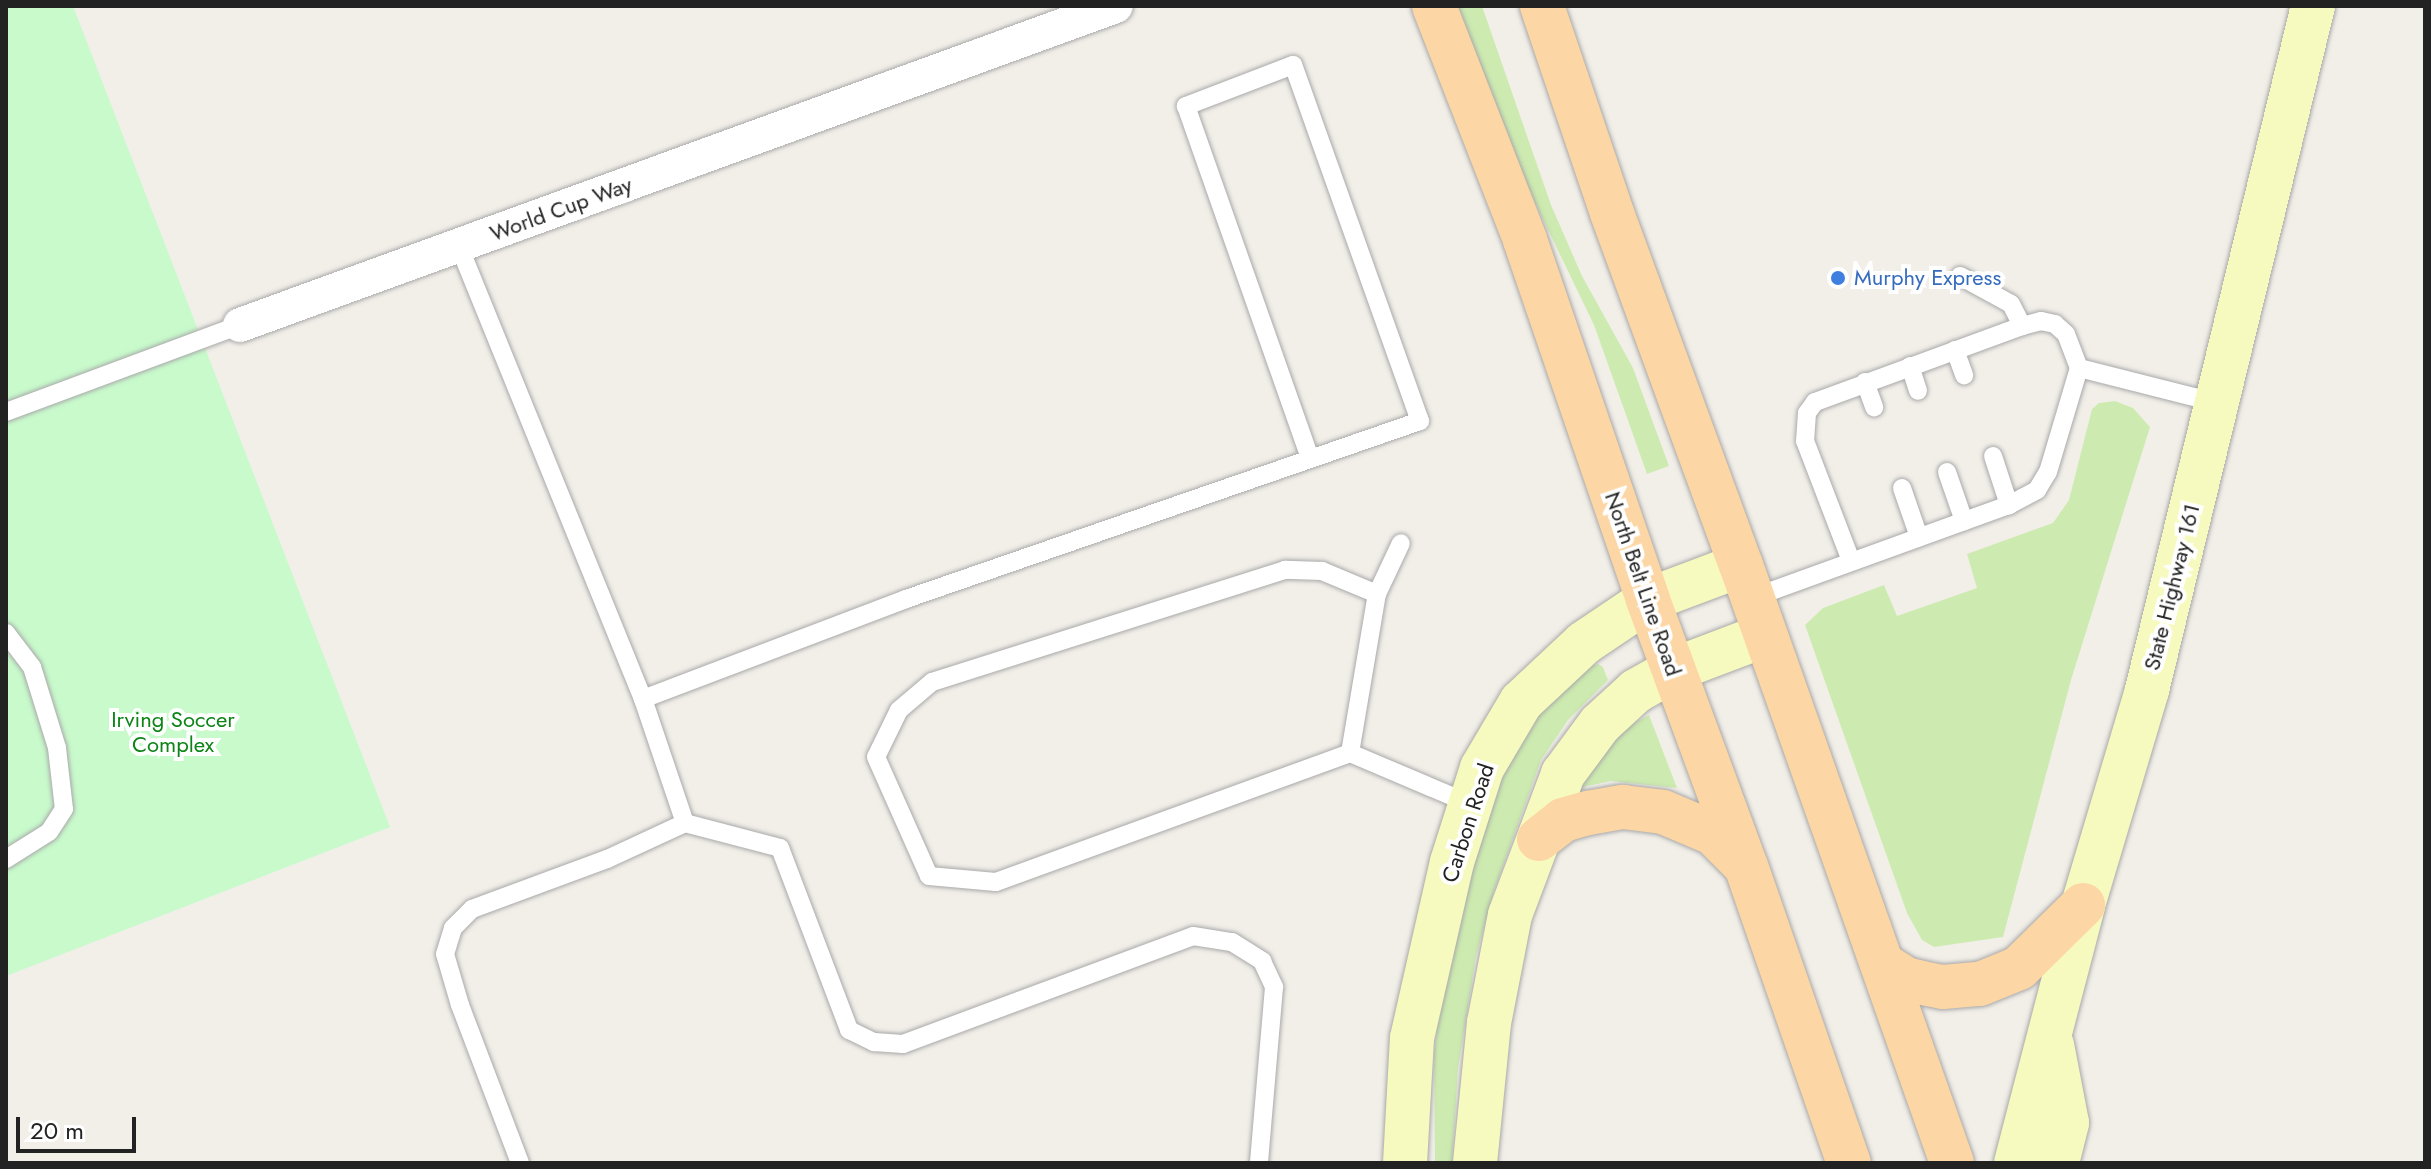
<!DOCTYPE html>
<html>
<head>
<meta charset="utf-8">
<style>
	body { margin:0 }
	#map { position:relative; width:2431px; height:1169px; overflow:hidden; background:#f2efe9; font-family:Jost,sans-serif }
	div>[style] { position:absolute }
	.grass>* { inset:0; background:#cdebb0 }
	.park>* { inset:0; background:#c8facc }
	.roads { filter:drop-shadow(0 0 2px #a9a9a9) drop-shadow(0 0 2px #a9a9a9) }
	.lane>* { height:18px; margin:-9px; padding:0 9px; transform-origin:9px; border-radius:9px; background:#fff }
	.street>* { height:34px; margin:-17px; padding:0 17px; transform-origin:17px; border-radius:17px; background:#fff }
	.secondary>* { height:44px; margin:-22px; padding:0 22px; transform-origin:22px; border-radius:22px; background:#f7fabf }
	.primary>* { height:44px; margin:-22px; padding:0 22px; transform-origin:22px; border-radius:22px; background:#fcd6a4 }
	.dots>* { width:22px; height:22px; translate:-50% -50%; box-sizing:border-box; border:4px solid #fff; border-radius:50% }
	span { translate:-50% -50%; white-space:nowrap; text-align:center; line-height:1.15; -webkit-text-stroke:8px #fff; paint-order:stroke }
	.street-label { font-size:22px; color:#222 }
	.shop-label { font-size:22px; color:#366cbe }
	.left { translate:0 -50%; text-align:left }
	.park-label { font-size:22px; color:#0c8416 }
	.frame { position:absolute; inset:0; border:8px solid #222; pointer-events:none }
	.scale { position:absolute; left:16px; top:1117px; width:120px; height:36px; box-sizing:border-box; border:4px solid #222; border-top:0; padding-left:10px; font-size:24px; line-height:28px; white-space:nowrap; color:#222; -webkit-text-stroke:6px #fff; paint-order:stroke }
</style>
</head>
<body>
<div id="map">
	<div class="grass">
		<div style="clip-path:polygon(1457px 6px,1482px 6px,1551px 205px,1582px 276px,1633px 368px,1669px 466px,1647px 474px,1594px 325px,1526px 184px)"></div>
		<div style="clip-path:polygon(2115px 401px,2133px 408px,2150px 427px,2071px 680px,2003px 937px,1934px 947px,1922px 940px,1907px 913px,1805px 625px,1823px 608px,1884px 585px,1897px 616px,1977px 588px,1967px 554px,2053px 523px,2069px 500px,2092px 409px,2099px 403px)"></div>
		<div style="clip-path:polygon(1598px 664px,1603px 667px,1608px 680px,1568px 720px,1541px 760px,1494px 891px,1476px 956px,1458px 1069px,1452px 1163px,1435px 1163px,1434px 1056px,1442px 985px,1463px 882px,1502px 778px,1537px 714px,1587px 667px)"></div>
		<div style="clip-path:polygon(1649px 715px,1677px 788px,1611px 781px,1578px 788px,1596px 756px,1627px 727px)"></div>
	</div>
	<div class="park">
		<div style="clip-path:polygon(6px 6px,73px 6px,390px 827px,6px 976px)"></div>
	</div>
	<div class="roads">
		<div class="lane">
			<div style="left:459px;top:246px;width:489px;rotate:67.9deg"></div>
			<div style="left:643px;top:699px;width:131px;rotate:71.3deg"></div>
			<div style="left:685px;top:823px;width:86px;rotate:155.2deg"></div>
			<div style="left:607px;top:859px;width:144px;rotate:159.7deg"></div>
			<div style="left:472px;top:909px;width:27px;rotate:135deg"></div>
			<div style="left:453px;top:928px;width:27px;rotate:107deg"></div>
			<div style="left:445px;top:954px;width:53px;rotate:73.6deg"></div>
			<div style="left:460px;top:1005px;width:169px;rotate:69.2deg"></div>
			<div style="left:1960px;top:276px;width:58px;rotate:28.8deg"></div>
			<div style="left:2011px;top:304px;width:25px;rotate:63deg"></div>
			<div style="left:1955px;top:350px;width:27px;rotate:70deg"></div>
			<div style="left:1910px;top:366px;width:26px;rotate:72deg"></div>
			<div style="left:2079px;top:368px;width:142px;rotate:14.2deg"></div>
			<div style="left:1865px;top:382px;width:27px;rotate:70deg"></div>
			<div style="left:6px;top:412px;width:250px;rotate:-20.4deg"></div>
			<div style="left:1993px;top:456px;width:52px;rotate:71.9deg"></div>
			<div style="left:1947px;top:472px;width:52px;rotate:70.9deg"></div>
			<div style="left:1902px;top:488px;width:52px;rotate:70.9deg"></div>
			<div style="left:1377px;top:594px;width:56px;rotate:-64.8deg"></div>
			<div style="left:1752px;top:598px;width:273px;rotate:-19.9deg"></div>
			<div style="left:2009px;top:505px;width:32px;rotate:-28deg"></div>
			<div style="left:2037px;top:490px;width:21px;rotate:-59deg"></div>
			<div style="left:2048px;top:472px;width:109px;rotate:-73.4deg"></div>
			<div style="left:2079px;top:368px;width:36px;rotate:-111deg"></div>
			<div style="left:2066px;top:334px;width:15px;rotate:-138deg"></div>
			<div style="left:2055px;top:324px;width:14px;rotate:-168deg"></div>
			<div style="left:2041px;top:321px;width:20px;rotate:165deg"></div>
			<div style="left:2022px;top:326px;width:221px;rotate:159.8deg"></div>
			<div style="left:1815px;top:402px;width:14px;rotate:126deg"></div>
			<div style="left:1807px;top:413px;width:28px;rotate:94deg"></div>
			<div style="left:1805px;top:441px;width:129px;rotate:69deg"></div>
			<div style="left:6px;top:633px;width:43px;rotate:52.6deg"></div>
			<div style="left:32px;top:667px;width:85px;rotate:72.8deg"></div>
			<div style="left:57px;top:748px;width:61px;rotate:83.5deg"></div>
			<div style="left:64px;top:809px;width:27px;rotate:123deg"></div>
			<div style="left:49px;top:832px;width:51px;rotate:147.9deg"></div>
			<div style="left:643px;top:699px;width:281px;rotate:-20.8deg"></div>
			<div style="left:906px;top:599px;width:544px;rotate:-19.1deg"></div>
			<div style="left:1420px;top:421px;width:378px;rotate:-109.6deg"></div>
			<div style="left:1293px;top:65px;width:115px;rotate:159deg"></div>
			<div style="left:1186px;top:106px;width:374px;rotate:70.6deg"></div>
			<div style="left:1350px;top:753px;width:161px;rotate:-80.4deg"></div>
			<div style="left:1377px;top:594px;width:60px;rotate:-157.3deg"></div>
			<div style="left:1322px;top:571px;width:37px;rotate:-178deg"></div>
			<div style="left:1285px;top:570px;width:370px;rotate:162.4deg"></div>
			<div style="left:932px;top:682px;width:43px;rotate:139.7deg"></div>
			<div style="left:899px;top:710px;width:52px;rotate:116.1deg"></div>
			<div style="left:876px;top:757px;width:130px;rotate:66deg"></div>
			<div style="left:929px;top:876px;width:67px;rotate:5.1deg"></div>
			<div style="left:996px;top:882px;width:377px;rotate:-20deg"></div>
			<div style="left:1350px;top:753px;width:130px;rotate:23deg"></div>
			<div style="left:685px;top:823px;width:98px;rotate:14.7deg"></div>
			<div style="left:780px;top:848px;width:195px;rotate:69.2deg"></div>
			<div style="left:849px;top:1030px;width:28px;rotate:26deg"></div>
			<div style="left:874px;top:1042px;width:29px;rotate:4deg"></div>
			<div style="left:903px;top:1044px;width:309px;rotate:-20.4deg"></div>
			<div style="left:1193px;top:936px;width:39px;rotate:9deg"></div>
			<div style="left:1232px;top:942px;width:36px;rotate:32deg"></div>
			<div style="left:1262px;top:961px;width:29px;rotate:65deg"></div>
			<div style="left:1274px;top:987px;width:177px;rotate:94.9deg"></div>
		</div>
		<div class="street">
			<div style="left:240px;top:325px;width:932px;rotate:-20.01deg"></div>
		</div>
		<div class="secondary">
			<div style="left:2052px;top:1045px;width:79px;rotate:79.1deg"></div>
			<div style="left:2067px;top:1123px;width:41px;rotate:104deg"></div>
			<div style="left:1405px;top:1163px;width:125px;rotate:-86.8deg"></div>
			<div style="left:1412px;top:1038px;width:180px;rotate:-77.2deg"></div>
			<div style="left:1452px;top:862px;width:99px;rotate:-72.3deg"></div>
			<div style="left:1482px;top:768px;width:77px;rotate:-59.4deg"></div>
			<div style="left:1521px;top:702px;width:86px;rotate:-43.1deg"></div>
			<div style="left:1584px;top:643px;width:77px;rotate:-33.9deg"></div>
			<div style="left:1648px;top:600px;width:99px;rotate:-20.6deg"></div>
			<div style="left:1475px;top:1163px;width:141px;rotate:-84.3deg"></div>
			<div style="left:1489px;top:1023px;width:110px;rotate:-79deg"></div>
			<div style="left:1510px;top:915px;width:151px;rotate:-69.4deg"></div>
			<div style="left:1563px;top:774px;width:62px;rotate:-53.5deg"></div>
			<div style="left:1600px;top:724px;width:49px;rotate:-42.5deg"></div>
			<div style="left:1636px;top:691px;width:43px;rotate:-29.6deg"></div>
			<div style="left:1673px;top:670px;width:98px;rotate:-20.8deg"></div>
			<div style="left:2016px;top:1163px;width:267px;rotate:-75.4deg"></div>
			<div style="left:2083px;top:905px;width:224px;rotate:-73.4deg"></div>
			<div style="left:2147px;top:690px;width:704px;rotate:-76.36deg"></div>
		</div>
		<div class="primary">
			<div style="left:1434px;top:6px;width:251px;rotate:68.7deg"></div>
			<div style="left:1525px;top:240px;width:380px;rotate:71.1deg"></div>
			<div style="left:1648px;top:600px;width:283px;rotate:69.8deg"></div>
			<div style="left:1746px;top:866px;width:314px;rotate:70.9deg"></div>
			<div style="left:1542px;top:6px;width:219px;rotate:71.3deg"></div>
			<div style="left:1612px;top:213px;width:375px;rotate:69.9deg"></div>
			<div style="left:1741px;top:565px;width:634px;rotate:70.56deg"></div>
			<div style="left:1539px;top:839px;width:31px;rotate:-38deg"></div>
			<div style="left:1563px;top:820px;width:26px;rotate:-16deg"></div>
			<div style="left:1588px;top:813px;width:36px;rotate:-10deg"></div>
			<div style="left:1623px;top:807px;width:40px;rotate:7.1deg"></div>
			<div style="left:1663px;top:812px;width:54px;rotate:22.8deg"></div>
			<div style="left:1713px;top:833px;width:44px;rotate:45deg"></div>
			<div style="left:1882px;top:964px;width:28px;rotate:32deg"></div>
			<div style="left:1906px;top:979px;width:16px;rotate:14deg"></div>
			<div style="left:1922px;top:983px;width:21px;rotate:11deg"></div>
			<div style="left:1943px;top:987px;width:37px;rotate:-5deg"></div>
			<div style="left:1980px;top:984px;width:42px;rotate:-22.3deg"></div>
			<div style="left:2019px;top:968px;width:90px;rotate:-44.5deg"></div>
		</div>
	</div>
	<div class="dots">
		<div style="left:1838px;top:278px;background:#3f7fe0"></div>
	</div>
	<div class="street-label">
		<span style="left:561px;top:209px;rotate:-20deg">World Cup Way</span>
		<span style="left:1643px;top:584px;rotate:71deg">North Belt Line Road</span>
		<span style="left:2172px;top:587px;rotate:-76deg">State Highway 161</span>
		<span style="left:1468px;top:823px;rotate:-72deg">Carbon Road</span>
	</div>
	<div class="shop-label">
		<span class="left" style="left:1854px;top:278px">Murphy Express</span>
	</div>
	<div class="park-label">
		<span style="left:173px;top:732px">Irving Soccer<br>Complex</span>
	</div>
	<div class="frame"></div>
	<div class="scale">20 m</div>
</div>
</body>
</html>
